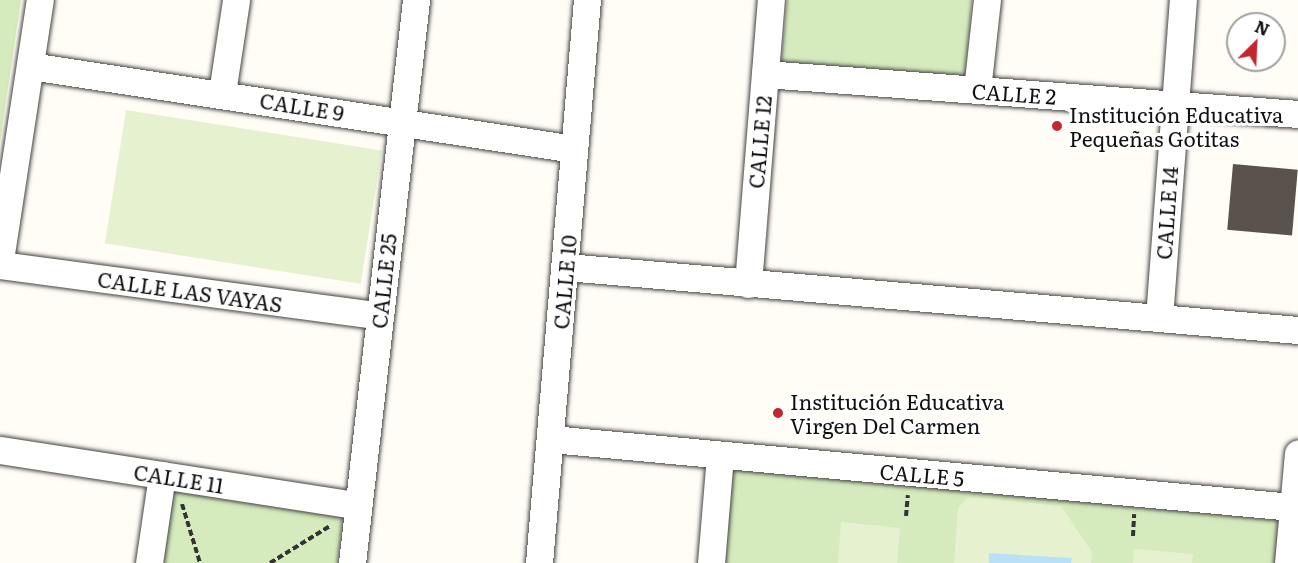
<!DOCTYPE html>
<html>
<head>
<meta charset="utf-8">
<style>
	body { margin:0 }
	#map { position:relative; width:1298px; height:563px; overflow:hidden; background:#fffdf5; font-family:Literata,serif }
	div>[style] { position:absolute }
	.green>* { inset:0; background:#d5ebbd }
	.pitch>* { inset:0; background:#e6f2cf; transform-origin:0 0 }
	.water>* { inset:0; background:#b9e0f7 }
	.building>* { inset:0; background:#5a524d; transform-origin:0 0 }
	.path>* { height:4px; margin-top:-2px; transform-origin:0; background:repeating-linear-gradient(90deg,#333 0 6px,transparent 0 9px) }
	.roads { filter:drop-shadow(0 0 2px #444) drop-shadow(0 0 2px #444) }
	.minor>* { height:27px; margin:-13.5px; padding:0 13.5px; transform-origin:13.5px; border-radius:13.5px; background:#fff }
	.dots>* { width:16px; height:16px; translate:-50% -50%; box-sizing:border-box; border:3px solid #fff; border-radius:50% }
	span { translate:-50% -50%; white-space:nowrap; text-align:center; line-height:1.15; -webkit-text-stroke:6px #fff; paint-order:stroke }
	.street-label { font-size:21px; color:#111 }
	.poi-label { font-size:21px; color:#111 }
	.left { translate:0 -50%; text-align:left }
	.north { position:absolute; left:1226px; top:12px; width:60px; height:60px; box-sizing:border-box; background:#fff; border:2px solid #a0a0a0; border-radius:50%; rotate:24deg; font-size:16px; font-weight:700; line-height:24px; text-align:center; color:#111 }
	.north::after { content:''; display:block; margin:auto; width:21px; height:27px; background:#c4262e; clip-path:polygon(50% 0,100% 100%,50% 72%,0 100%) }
</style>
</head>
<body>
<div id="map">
	<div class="green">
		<div style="clip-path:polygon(0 0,21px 0,0 142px)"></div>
		<div style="clip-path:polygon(787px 0,972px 0,965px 83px,781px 66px)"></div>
		<div style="clip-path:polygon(733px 467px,1280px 513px,1277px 563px,725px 563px)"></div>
		<div style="clip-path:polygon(173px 490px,343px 517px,338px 563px,163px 563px)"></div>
	</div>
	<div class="pitch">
		<div style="left:126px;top:110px;width:259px;height:135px;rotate:9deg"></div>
		<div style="clip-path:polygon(968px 497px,1061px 506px,1092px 552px,1091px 563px,954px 563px,958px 508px)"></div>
		<div style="clip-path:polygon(841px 522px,900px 528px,897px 563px,838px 563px)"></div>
		<div style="clip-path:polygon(1134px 549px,1193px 554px,1192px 563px,1133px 563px)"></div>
	</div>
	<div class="water">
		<div style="clip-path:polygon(989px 553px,1072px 558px,1071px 563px,989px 563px)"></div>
	</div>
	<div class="building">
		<div style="left:1233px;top:164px;width:65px;height:66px;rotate:5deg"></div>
	</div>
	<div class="path">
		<div style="left:182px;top:504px;width:62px;rotate:73deg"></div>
		<div style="left:906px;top:516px;width:21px;rotate:-85deg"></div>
		<div style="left:1133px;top:536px;width:22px;rotate:-87deg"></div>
		<div style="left:270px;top:563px;width:70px;rotate:-31.7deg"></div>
	</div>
	<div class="roads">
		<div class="minor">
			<div style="left:30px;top:66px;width:550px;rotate:8.67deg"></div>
			<div style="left:765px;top:74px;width:534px;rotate:4.29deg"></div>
			<div style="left:977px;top:90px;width:91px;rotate:-83.7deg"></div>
			<div style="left:222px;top:93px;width:94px;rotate:-81.4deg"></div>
			<div style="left:0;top:260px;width:263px;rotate:-81.3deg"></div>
			<div style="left:0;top:265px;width:383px;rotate:7.6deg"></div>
			<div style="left:566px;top:267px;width:735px;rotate:4.92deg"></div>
			<div style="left:748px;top:284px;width:285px;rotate:-85.4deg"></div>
			<div style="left:1159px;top:318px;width:319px;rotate:-85.7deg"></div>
			<div style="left:551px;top:439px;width:745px;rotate:5.24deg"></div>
			<div style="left:0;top:450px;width:361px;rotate:8.8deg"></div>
			<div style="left:149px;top:563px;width:89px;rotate:-81.6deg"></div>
			<div style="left:352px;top:563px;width:567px;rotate:-83.51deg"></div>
			<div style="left:539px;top:563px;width:565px;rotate:-85.13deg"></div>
			<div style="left:711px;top:563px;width:108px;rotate:-85.2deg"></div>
			<div style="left:1288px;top:563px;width:110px;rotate:-84.8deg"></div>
		</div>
	</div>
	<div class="dots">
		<div style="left:1057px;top:126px;background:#c4262e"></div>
		<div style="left:778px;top:413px;background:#c4262e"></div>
	</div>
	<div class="street-label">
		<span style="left:1014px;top:93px;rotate:4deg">CALLE 2</span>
		<span style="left:302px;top:106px;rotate:9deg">CALLE 9</span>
		<span style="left:759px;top:142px;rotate:-85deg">CALLE 12</span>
		<span style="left:1166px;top:213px;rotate:-86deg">CALLE 14</span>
		<span style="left:383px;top:281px;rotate:-84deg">CALLE 25</span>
		<span style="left:564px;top:282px;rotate:-85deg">CALLE 10</span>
		<span style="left:190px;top:291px;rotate:8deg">CALLE LAS VAYAS</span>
		<span style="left:922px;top:474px;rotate:5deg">CALLE 5</span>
		<span style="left:179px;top:478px;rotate:9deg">CALLE 11</span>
	</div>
	<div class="poi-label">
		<span class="left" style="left:1069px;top:126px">Institución Educativa<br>Pequeñas Gotitas</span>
		<span class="left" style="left:790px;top:413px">Institución Educativa<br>Virgen Del Carmen</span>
	</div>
	<div class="north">N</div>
</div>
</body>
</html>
